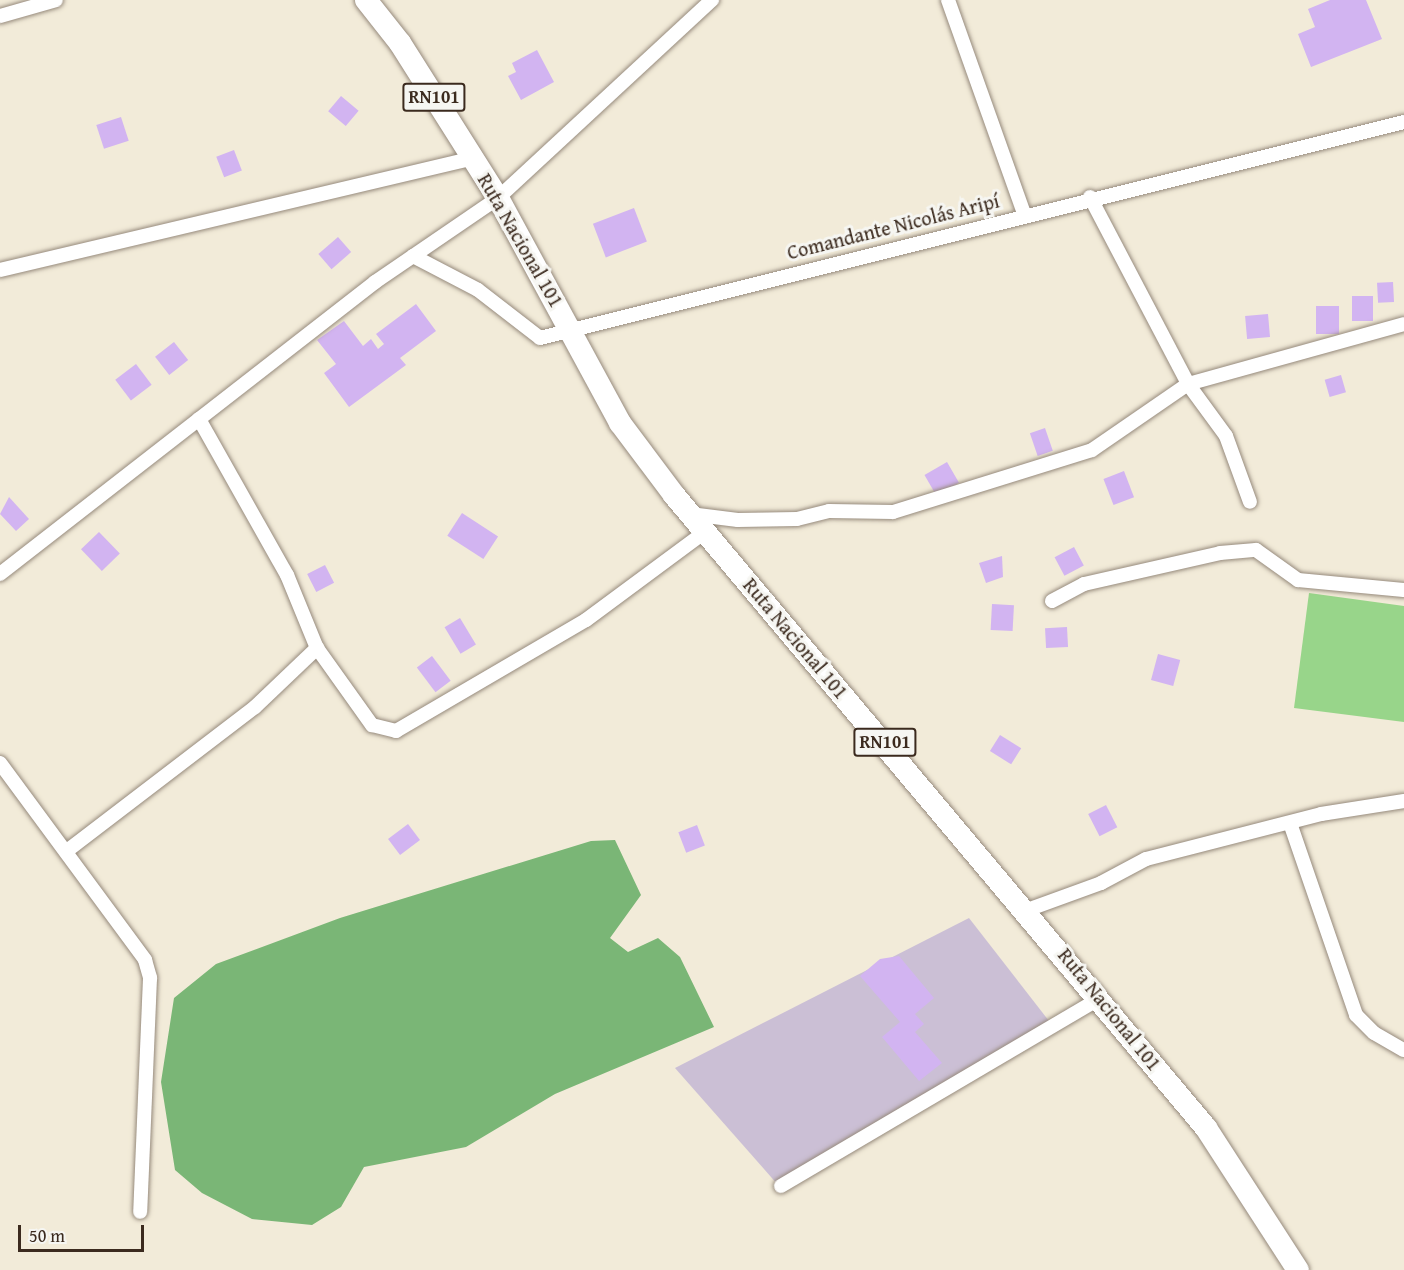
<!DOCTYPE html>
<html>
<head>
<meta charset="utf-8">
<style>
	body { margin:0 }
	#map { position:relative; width:1404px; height:1270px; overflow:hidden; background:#f2ebd9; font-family:"Gentium Book Plus",serif }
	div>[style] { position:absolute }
	.industrial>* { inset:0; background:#cbbfd5 }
	.green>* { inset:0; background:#98d58a }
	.forest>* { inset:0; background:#7ab676 }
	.building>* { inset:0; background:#d2b4f1; transform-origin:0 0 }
	.roads { filter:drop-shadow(0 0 2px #968a7c) drop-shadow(0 0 2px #968a7c) }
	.street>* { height:14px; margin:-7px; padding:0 7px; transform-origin:7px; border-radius:7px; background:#fff }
	.primary>* { height:22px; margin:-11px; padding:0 11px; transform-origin:11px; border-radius:11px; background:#fff }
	span { translate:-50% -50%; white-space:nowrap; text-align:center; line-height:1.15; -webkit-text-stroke:6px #f6f6f2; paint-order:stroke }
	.shield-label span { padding:2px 4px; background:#f6f6f2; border:2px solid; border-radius:4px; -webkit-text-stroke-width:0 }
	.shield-label { font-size:18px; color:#3b2a1e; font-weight:700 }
	.street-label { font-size:20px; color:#3b2a1e }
	.scale { position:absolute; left:18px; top:1225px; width:126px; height:27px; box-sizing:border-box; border:3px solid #3b2a1e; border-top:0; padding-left:8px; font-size:18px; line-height:21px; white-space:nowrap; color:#3b2a1e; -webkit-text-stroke:4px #f6f6f2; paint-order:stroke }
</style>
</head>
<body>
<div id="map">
	<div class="industrial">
		<div style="clip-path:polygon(969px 918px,1056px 1030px,778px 1185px,675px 1068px)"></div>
	</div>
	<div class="green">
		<div style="clip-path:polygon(1309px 593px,1404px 606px,1404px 722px,1294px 708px)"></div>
	</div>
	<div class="forest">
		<div style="clip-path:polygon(615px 840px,641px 895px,610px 938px,628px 952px,658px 938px,680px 957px,714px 1027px,555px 1094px,466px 1147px,364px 1167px,341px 1207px,312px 1225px,252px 1219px,202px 1193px,175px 1170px,161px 1082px,174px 998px,216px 964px,340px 918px,591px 841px)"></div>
	</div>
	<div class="building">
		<div style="clip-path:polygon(1330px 0,1366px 0,1382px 39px,1311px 67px,1298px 34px,1315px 27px,1308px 9px)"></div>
		<div style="clip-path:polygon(537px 50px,554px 82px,521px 100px,508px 76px,516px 72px,512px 63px)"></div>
		<div style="left:341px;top:96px;width:23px;height:20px;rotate:40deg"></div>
		<div style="left:121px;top:117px;width:25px;height:26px;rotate:72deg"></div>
		<div style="left:234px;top:150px;width:22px;height:19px;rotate:69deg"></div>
		<div style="left:634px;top:208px;width:36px;height:44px;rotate:69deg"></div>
		<div style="left:338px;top:237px;width:20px;height:26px;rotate:49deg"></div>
		<div style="left:1393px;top:282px;width:20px;height:16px;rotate:87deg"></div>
		<div style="left:1352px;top:296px;width:21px;height:25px"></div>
		<div style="clip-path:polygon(416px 304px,436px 331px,400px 358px,406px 365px,349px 407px,324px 373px,336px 364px,317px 340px,344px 321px,363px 346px,371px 339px,378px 349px,384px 344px,376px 334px)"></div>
		<div style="left:1339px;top:306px;width:28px;height:23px;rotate:90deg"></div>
		<div style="left:1268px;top:314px;width:23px;height:23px;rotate:85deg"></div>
		<div style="left:174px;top:342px;width:23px;height:24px;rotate:52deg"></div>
		<div style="left:136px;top:364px;width:26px;height:26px;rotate:53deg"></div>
		<div style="left:1341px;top:375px;width:18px;height:17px;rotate:74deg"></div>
		<div style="left:1045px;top:428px;width:24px;height:16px;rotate:71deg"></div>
		<div style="left:947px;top:462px;width:24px;height:26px;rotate:60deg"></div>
		<div style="left:1124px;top:471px;width:28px;height:22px;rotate:69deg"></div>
		<div style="clip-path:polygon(9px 497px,29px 519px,16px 531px,0 514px)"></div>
		<div style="left:462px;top:513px;width:43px;height:27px;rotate:33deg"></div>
		<div style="left:99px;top:532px;width:30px;height:25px;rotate:46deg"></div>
		<div style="left:1074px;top:547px;width:21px;height:22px;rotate:62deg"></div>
		<div style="clip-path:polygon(1002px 556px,1003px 577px,986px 583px,979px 563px)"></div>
		<div style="left:325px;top:565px;width:20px;height:20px;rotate:63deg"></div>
		<div style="left:992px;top:604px;width:22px;height:26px;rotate:3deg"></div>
		<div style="left:460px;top:618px;width:31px;height:18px;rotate:59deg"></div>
		<div style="left:1067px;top:627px;width:20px;height:22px;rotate:87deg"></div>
		<div style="left:1158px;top:654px;width:23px;height:27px;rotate:15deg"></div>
		<div style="left:432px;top:656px;width:31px;height:19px;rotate:53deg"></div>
		<div style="left:1000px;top:735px;width:25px;height:19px;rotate:32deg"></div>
		<div style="left:1106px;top:805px;width:25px;height:20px;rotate:63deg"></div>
		<div style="left:408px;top:824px;width:20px;height:25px;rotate:53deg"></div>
		<div style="left:697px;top:825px;width:22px;height:20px;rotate:69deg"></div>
		<div style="clip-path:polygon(899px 956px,934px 998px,915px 1014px,924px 1024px,915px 1032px,942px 1063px,919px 1081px,882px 1037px,900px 1022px,860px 976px,880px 959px)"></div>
	</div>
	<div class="roads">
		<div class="street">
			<div style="left:948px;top:0;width:226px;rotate:70.4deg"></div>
			<div style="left:0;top:16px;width:58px;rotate:-15.9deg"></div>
			<div style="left:1090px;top:197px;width:211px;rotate:62.3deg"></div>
			<div style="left:1188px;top:384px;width:64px;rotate:53.8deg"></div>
			<div style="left:1226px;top:436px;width:70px;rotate:70deg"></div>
			<div style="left:413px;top:256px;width:73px;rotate:27.6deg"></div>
			<div style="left:478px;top:290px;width:78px;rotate:37.7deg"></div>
			<div style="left:540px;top:338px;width:891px;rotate:-14.04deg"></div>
			<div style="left:0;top:270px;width:486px;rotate:-13.3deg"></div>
			<div style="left:199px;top:419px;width:179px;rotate:60.6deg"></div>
			<div style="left:287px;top:575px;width:79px;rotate:67.7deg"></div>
			<div style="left:317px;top:648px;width:95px;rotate:54.5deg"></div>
			<div style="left:372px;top:725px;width:25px;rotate:14deg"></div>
			<div style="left:396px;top:731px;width:220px;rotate:-30.3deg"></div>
			<div style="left:586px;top:620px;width:148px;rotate:-36.5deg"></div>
			<div style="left:690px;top:514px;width:48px;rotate:7.1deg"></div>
			<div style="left:738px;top:520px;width:59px;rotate:-1deg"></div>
			<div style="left:797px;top:519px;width:33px;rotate:-14deg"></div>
			<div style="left:829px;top:511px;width:64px;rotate:0.9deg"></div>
			<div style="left:893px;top:512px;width:208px;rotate:-17.3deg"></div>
			<div style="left:1092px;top:450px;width:116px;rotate:-34.5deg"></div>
			<div style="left:1188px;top:384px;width:224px;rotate:-15.5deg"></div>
			<div style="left:0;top:574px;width:475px;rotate:-37.9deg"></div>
			<div style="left:375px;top:282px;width:149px;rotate:-34.3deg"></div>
			<div style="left:498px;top:198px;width:292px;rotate:-42.8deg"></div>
			<div style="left:1052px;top:601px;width:36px;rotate:-28deg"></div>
			<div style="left:1084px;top:584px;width:139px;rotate:-12.8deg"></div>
			<div style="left:1220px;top:553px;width:36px;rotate:-5deg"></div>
			<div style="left:1256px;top:550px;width:52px;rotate:35.5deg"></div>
			<div style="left:1298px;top:580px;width:106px;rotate:5.4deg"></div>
			<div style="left:0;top:763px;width:245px;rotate:53.6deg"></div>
			<div style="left:145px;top:960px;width:19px;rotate:74deg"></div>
			<div style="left:150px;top:978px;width:234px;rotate:92.4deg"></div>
			<div style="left:1290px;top:823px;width:203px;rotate:71deg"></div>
			<div style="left:1356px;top:1015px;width:25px;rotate:45deg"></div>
			<div style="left:1374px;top:1033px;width:34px;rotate:30deg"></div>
			<div style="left:68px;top:850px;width:235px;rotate:-37.4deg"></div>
			<div style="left:255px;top:707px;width:86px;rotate:-43.6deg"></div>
			<div style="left:1027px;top:910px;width:79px;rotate:-20deg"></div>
			<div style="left:1101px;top:883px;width:51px;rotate:-28.1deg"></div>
			<div style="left:1146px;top:859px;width:181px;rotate:-14.4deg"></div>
			<div style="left:1321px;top:814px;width:84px;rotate:-8.9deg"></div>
			<div style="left:781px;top:1186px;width:370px;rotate:-30.5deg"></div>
		</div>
		<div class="primary">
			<div style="left:366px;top:0;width:55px;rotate:51.7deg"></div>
			<div style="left:400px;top:43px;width:183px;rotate:57.7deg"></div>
			<div style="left:498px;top:198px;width:256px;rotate:61.5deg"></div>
			<div style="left:620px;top:423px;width:90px;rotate:53.1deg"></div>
			<div style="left:674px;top:495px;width:827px;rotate:49.95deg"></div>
			<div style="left:1206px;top:1128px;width:169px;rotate:57.1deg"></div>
		</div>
	</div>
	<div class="shield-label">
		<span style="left:434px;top:97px">RN101</span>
		<span style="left:885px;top:742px">RN101</span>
	</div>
	<div class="street-label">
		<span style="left:893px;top:226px;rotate:-14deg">Comandante Nicolás Aripí</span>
		<span style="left:521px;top:240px;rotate:60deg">Ruta Nacional 101</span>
		<span style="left:796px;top:638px;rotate:50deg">Ruta Nacional 101</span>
		<span style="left:1110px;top:1009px;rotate:51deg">Ruta Nacional 101</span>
	</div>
	<div class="scale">50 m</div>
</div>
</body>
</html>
